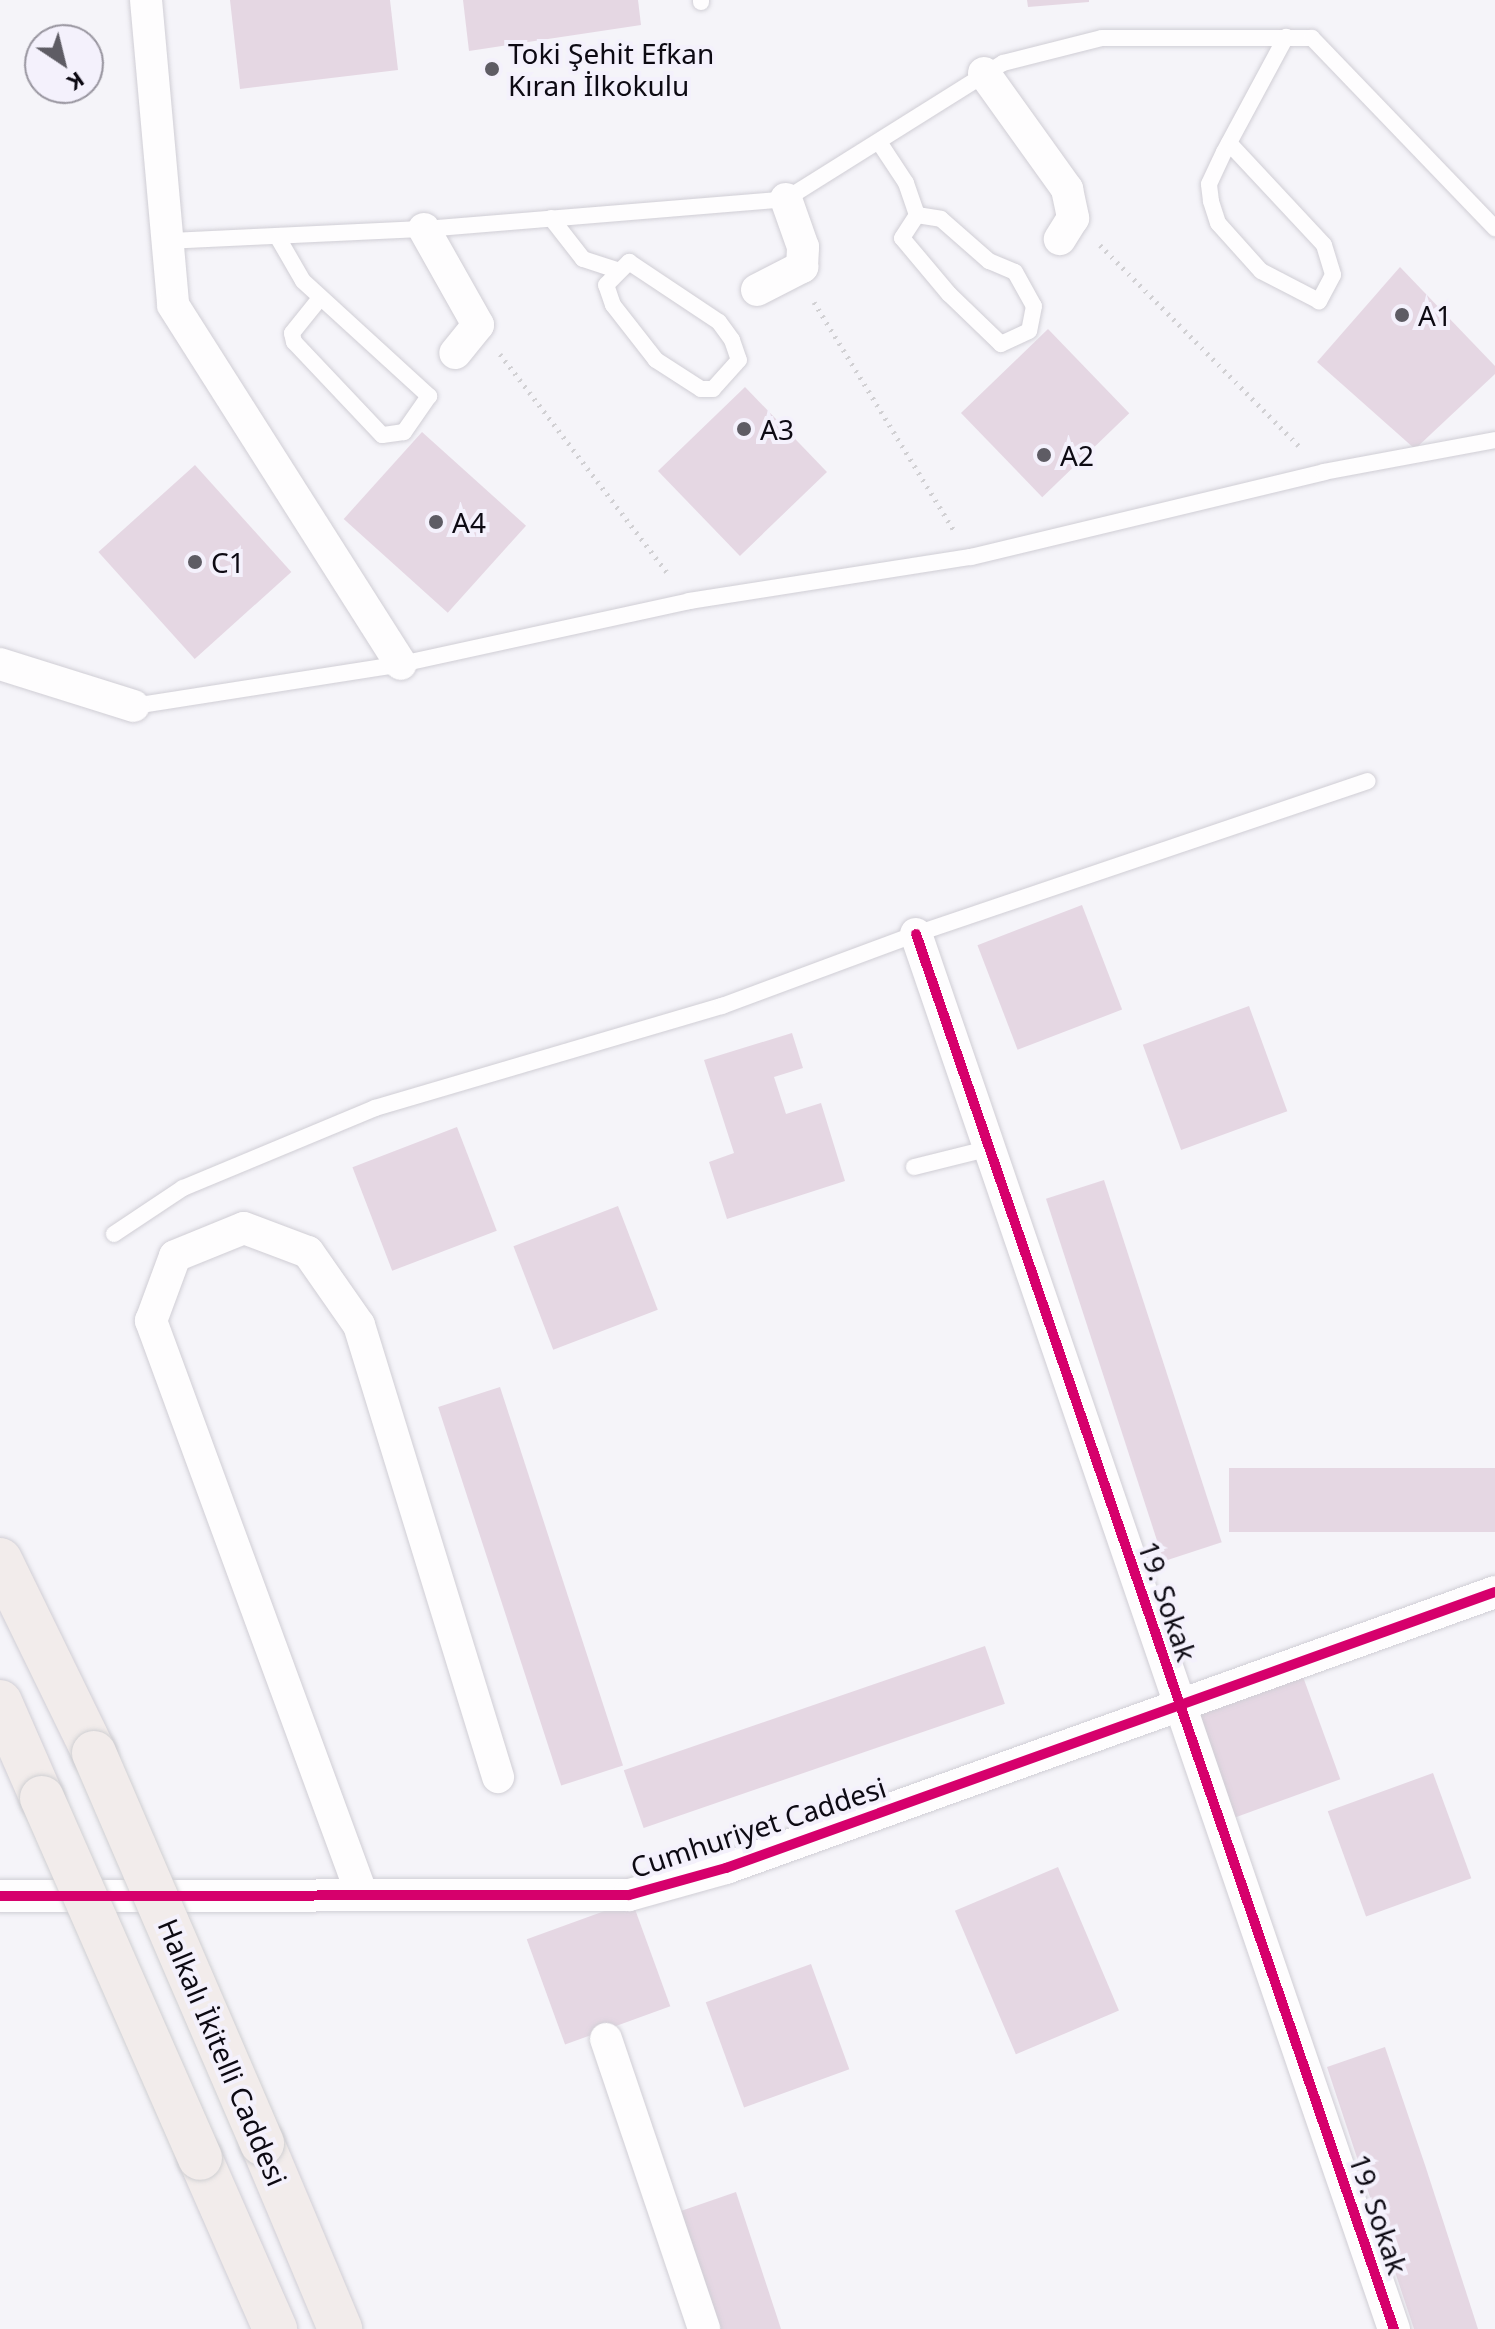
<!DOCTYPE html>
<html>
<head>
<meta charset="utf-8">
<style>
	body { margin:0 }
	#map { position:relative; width:1495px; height:2329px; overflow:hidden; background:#f5f4f9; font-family:"Noto Sans",sans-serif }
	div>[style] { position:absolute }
	.building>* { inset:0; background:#e5d7e3; transform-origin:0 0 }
	.path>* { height:5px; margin-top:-2.5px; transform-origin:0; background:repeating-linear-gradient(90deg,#d1d0d3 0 2px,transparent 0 8px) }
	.roads { filter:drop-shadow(0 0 2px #d0ced5) drop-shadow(0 0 2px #d0ced5) }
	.service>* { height:16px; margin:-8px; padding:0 8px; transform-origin:8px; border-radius:8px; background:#fefdfe }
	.minor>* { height:32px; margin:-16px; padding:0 16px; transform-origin:16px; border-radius:16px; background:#fefdfe }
	.primary>* { height:44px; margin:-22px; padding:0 22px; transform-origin:22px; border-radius:22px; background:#f2eceb }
	.bridges { filter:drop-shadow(0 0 2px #cfcfd2) drop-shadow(0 0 2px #cfcfd2) }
	.primary-bridge>* { height:44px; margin:-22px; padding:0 22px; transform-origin:22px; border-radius:22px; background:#f2eceb }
	.cycleway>* { height:10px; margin:-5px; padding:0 5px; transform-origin:5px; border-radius:5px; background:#d6006c }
	.dots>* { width:22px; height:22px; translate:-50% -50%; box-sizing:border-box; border:4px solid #f4f1fc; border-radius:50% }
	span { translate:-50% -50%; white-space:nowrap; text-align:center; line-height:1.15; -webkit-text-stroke:8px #f4f1fc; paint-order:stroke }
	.poi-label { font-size:28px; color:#0d0a13 }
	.left { translate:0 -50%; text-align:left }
	.street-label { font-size:28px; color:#0d0a13 }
	.north { position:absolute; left:24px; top:24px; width:80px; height:80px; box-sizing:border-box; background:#f4f1fc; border:2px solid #98959f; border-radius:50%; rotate:145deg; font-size:22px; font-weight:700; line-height:32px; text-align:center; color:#0d0a13 }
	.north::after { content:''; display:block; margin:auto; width:28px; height:36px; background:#5e5c64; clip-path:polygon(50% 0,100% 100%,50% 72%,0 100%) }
</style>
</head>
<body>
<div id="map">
	<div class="building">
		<div style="clip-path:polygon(230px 0,390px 0,398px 70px,240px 89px)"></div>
		<div style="clip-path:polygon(463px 0,638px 0,641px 25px,469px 51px)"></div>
		<div style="clip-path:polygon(1027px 0,1089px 0,1089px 2px,1028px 7px)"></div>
		<div style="clip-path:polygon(1400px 267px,1495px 366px,1495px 374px,1415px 449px,1317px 362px)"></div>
		<div style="left:1048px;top:329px;width:117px;height:121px;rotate:46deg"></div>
		<div style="left:745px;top:387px;width:118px;height:121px;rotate:46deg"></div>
		<div style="left:422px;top:432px;width:140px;height:117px;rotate:42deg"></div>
		<div style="left:195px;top:465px;width:144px;height:130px;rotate:48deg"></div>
		<div style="left:1082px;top:905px;width:112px;height:112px;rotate:69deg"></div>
		<div style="left:1249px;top:1006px;width:112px;height:113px;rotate:70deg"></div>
		<div style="clip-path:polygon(792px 1033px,803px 1068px,774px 1077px,786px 1114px,821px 1103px,845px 1181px,727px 1219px,709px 1162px,734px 1153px,704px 1060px)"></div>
		<div style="left:457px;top:1127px;width:111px;height:112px;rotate:69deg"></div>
		<div style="left:1104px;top:1180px;width:381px;height:61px;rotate:72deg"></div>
		<div style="left:618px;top:1206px;width:111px;height:112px;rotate:69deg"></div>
		<div style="left:500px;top:1387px;width:398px;height:65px;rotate:72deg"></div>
		<div style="left:1495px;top:1468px;width:64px;height:266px;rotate:90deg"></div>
		<div style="left:985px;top:1646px;width:61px;height:382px;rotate:71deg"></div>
		<div style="left:1302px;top:1674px;width:112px;height:112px;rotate:70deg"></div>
		<div style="left:1433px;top:1773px;width:112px;height:112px;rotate:70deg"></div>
		<div style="left:1058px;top:1867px;width:156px;height:112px;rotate:67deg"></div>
		<div style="left:632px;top:1901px;width:112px;height:112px;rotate:70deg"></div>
		<div style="left:811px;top:1964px;width:112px;height:112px;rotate:70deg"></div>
		<div style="clip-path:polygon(1385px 2047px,1426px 2168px,1478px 2329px,1414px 2329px,1367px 2188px,1327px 2067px)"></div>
		<div style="clip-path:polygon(736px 2192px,781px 2329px,717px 2329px,678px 2212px)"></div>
	</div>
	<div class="path">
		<div style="left:1100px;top:245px;width:286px;rotate:45.3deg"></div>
		<div style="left:814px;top:302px;width:270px;rotate:58.5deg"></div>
		<div style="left:500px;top:354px;width:278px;rotate:52.6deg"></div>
	</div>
	<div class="roads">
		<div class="service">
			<div style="left:701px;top:0;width:2px;rotate:90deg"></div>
			<div style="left:879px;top:142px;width:49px;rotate:56.6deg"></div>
			<div style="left:906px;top:183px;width:34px;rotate:71deg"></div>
			<div style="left:1229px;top:143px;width:139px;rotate:47deg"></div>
			<div style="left:1324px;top:245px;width:31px;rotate:73deg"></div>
			<div style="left:1333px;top:275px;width:30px;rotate:118deg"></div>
			<div style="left:1319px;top:301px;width:65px;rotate:-152.7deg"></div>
			<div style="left:1261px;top:271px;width:64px;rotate:-131.9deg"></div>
			<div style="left:1218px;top:223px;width:23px;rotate:-108deg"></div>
			<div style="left:1211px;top:201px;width:17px;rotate:-97deg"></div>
			<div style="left:1209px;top:184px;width:35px;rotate:-65deg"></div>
			<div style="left:1224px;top:152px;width:131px;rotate:-61.7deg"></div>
			<div style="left:917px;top:215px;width:24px;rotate:9deg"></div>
			<div style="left:941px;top:219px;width:64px;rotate:41.2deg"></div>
			<div style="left:989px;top:261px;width:28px;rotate:23deg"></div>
			<div style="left:1015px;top:272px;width:39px;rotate:61deg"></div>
			<div style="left:1034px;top:306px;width:25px;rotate:101deg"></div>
			<div style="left:1029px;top:331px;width:31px;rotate:155deg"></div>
			<div style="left:1001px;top:344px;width:72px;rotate:-136.1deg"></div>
			<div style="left:949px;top:294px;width:73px;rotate:-130deg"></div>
			<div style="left:902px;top:238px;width:27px;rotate:-57deg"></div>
			<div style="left:551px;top:218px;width:52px;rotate:52deg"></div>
			<div style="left:583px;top:259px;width:35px;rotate:18deg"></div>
			<div style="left:277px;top:236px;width:52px;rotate:60deg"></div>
			<div style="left:303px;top:281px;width:171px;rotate:42.4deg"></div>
			<div style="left:429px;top:396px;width:44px;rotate:124.8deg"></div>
			<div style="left:404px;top:432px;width:22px;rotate:172deg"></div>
			<div style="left:382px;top:435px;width:128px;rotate:-133.4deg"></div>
			<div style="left:294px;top:342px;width:9px;rotate:-103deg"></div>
			<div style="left:292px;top:333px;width:45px;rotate:-51.3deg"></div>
			<div style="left:168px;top:241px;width:256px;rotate:-2.7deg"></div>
			<div style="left:424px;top:229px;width:363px;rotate:-4.7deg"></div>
			<div style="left:786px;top:199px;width:256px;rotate:-32.1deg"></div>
			<div style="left:1003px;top:63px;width:102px;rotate:-14.2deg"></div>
			<div style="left:1102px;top:38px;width:210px"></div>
			<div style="left:1312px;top:38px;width:264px;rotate:46.1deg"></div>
			<div style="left:629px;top:262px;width:108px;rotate:33.7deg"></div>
			<div style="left:719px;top:322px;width:22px;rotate:54deg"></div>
			<div style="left:732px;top:340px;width:21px;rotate:71deg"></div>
			<div style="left:739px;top:360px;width:39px;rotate:132deg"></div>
			<div style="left:713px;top:389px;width:12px;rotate:180deg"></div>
			<div style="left:701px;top:389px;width:54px;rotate:-147.2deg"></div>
			<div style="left:656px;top:360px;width:70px;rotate:-128deg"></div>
			<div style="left:613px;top:305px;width:21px;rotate:-109deg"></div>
			<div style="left:606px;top:285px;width:33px;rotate:-45deg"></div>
			<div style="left:134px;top:706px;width:270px;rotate:-8.9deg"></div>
			<div style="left:401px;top:664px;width:295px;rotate:-12.3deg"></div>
			<div style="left:689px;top:601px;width:285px;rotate:-8.9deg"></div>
			<div style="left:971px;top:557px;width:363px;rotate:-13.5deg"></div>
			<div style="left:1324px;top:472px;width:174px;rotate:-10.6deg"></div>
			<div style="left:914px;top:1167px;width:75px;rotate:-13.9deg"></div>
			<div style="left:114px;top:1234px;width:83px;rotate:-33.7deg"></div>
			<div style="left:183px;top:1188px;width:208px;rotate:-22.6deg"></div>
			<div style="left:375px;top:1108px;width:362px;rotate:-16.4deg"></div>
			<div style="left:722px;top:1006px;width:201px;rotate:-20.4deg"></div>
			<div style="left:910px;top:936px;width:483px;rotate:-18.7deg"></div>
		</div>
		<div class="minor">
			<div style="left:146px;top:0;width:306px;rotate:84.9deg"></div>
			<div style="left:173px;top:305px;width:425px;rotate:57.6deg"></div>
			<div style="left:984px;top:73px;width:143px;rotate:54.4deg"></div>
			<div style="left:1067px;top:189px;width:30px;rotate:78deg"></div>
			<div style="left:1073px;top:218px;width:25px;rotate:122deg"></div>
			<div style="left:424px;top:229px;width:110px;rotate:60.6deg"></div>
			<div style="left:478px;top:325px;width:36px;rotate:129deg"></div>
			<div style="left:757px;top:290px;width:51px;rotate:-27.1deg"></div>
			<div style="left:802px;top:267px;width:20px;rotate:-87deg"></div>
			<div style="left:803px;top:247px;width:51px;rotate:-109.5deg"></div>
			<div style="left:0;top:664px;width:140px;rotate:17.4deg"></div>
			<div style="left:916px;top:934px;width:1475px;rotate:71.09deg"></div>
			<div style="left:362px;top:1895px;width:612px;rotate:-110.18deg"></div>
			<div style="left:151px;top:1321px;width:69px;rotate:-69.7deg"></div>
			<div style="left:175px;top:1256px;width:74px;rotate:-22.1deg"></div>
			<div style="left:244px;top:1228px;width:68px;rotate:20.6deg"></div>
			<div style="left:308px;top:1252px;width:89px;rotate:55.1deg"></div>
			<div style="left:359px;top:1325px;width:473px;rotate:72.9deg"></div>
			<div style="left:0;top:1896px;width:629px;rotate:-0.09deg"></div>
			<div style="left:629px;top:1895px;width:101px;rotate:-15.6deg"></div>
			<div style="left:726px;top:1868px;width:817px;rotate:-19.74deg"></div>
			<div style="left:606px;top:2039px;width:306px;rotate:71.3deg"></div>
		</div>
		<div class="primary">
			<div style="left:0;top:1560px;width:215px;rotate:64deg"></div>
			<div style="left:0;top:1702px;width:105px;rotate:66.4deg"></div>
			<div style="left:262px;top:2143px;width:202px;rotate:67.2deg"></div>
			<div style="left:200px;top:2158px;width:187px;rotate:66.3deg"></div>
		</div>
	</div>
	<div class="bridges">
		<div class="primary-bridge">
			<div style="left:94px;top:1753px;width:425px;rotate:66.7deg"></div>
			<div style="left:42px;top:1798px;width:393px;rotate:66.3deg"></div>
		</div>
	</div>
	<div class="cycleway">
		<div style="left:916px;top:934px;width:1475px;rotate:71.09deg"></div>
		<div style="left:0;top:1896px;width:629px;rotate:-0.09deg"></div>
		<div style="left:629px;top:1895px;width:101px;rotate:-15.6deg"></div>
		<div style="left:726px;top:1868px;width:817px;rotate:-19.74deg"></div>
	</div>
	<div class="dots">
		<div style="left:492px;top:69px;background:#5e5c64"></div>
		<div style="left:1402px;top:315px;background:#5e5c64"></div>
		<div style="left:744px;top:429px;background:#5e5c64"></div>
		<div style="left:1044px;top:455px;background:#5e5c64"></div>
		<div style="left:436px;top:522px;background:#5e5c64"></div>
		<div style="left:195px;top:562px;background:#5e5c64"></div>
	</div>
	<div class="poi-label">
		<span class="left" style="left:508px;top:69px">Toki Şehit Efkan<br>Kıran İlkokulu</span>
		<span class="left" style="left:1418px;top:315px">A1</span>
		<span class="left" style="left:760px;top:429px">A3</span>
		<span class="left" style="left:1060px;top:455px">A2</span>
		<span class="left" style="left:452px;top:522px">A4</span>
		<span class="left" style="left:211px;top:562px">C1</span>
	</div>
	<div class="street-label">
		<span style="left:1168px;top:1601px;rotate:71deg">19. Sokak</span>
		<span style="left:758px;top:1827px;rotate:-18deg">Cumhuriyet Caddesi</span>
		<span style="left:223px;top:2052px;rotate:67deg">Halkalı İkitelli Caddesi</span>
		<span style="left:1379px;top:2214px;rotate:71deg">19. Sokak</span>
	</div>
	<div class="north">K</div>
</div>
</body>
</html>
